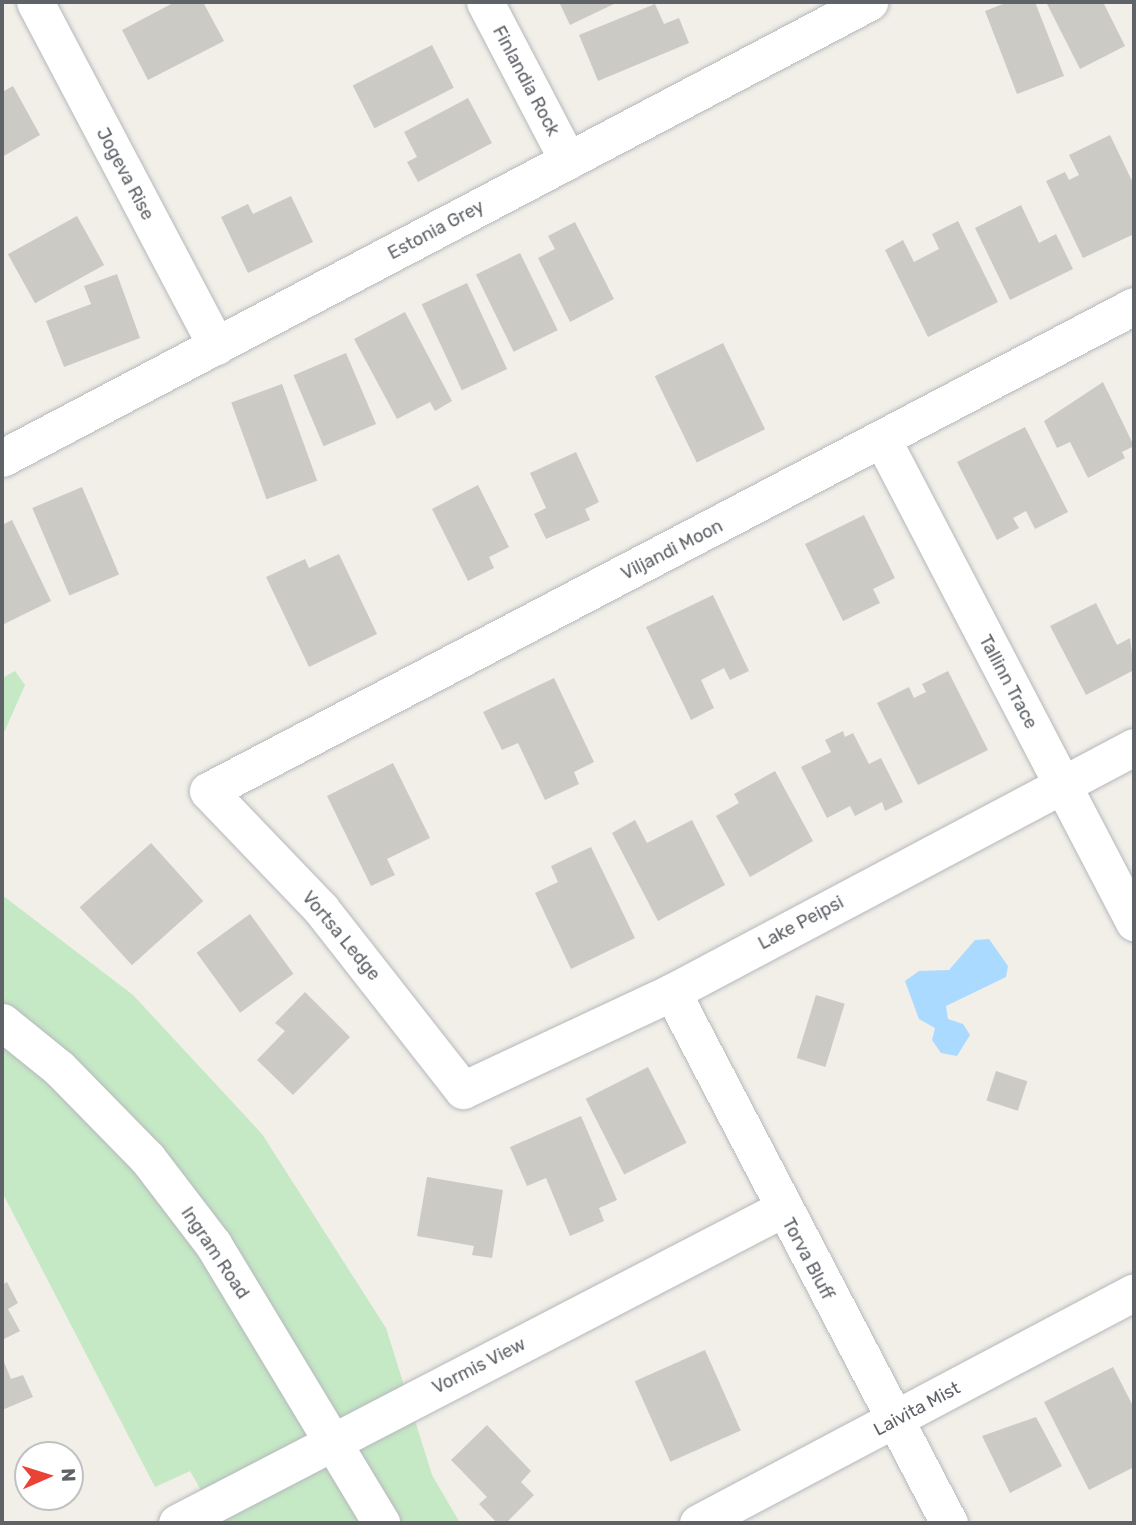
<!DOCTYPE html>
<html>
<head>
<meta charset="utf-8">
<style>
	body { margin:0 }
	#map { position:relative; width:1136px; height:1525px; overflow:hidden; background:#f1efe8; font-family:Rubik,sans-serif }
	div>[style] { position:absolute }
	.green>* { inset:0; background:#c5e8c5 }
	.water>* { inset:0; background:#aadaff }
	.building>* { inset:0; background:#cccac5; transform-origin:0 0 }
	.roads { filter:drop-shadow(0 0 2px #b5b8bc) drop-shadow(0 0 2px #b5b8bc) }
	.minor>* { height:37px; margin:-18.5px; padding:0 18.5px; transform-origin:18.5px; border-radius:18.5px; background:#fff }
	span { translate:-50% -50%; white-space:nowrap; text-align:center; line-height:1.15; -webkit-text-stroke:6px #fff; paint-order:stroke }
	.street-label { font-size:18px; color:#5f6368 }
	.frame { position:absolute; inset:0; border:4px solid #5f6368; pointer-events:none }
	.north { position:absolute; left:14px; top:1441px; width:70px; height:70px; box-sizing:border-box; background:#fff; border:2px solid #bfc1c3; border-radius:50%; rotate:87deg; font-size:19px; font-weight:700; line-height:28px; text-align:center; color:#5f6368 }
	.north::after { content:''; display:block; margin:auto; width:24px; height:32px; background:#ea4335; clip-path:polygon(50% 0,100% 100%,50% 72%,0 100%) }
</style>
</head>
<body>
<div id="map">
	<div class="green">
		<div style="clip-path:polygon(15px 671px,25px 685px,2px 737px,2px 678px)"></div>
		<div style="clip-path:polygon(2px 895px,133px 995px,262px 1134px,386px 1328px,432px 1475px,460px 1523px,220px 1523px,190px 1471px,155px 1487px,2px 1192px)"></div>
	</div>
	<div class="water">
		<div style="clip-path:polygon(989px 939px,1008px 966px,1006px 977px,946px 1006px,948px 1019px,963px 1024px,970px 1035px,957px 1056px,941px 1053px,932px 1040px,935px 1028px,919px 1019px,905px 981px,919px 971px,949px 970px,975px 940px)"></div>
	</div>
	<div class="building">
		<div style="clip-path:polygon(175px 2px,203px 2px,224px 41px,148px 80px,122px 30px)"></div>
		<div style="clip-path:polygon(559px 2px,618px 2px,570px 25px)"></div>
		<div style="clip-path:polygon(1008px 2px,1035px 2px,1064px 76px,1017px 94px,985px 11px)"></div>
		<div style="clip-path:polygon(1046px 2px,1103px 2px,1125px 46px,1080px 69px)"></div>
		<div style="clip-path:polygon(655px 4px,664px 24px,679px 18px,689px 43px,598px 81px,579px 35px)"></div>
		<div style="left:432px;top:45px;width:48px;height:89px;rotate:63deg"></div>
		<div style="clip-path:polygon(13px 86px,40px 135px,2px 157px,2px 92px)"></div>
		<div style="clip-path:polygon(468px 98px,492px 143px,418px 182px,407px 162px,417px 157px,404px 132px)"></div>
		<div style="clip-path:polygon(1110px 135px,1134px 185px,1134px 234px,1083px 258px,1046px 181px,1065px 172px,1069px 180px,1079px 175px,1069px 155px)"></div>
		<div style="clip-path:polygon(291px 196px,313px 242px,248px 273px,221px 217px,248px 204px,253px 214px)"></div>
		<div style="clip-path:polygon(1021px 205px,1039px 243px,1056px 234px,1073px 269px,1010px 300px,975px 228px)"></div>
		<div style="left:77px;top:216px;width:56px;height:79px;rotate:61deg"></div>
		<div style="clip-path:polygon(958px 221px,998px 302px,928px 337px,885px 250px,903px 240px,914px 262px,939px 249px,932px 234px)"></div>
		<div style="clip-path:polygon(575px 222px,614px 299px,570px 322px,538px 258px,555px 249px,548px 236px)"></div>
		<div style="left:520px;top:253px;width:86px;height:49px;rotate:64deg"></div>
		<div style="clip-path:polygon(117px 274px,140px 338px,64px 367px,46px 321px,91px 304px,84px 286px)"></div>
		<div style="left:467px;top:283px;width:95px;height:50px;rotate:65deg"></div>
		<div style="clip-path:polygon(405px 312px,452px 401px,435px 411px,430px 402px,397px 419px,354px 339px)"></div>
		<div style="left:723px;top:343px;width:96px;height:76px;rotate:64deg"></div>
		<div style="left:346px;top:353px;width:77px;height:57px;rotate:67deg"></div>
		<div style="clip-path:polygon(1103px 382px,1134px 446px,1122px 452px,1125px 458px,1088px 478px,1070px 442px,1057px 448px,1044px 421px)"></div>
		<div style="left:282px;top:384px;width:103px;height:54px;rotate:70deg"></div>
		<div style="clip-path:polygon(1025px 427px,1068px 512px,1035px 529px,1026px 511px,1013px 518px,1019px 528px,997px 540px,957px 462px)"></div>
		<div style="clip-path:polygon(576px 452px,599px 502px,585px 509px,590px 520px,546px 539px,534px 514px,546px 508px,530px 473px)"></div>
		<div style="clip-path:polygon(478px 485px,509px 547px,489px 557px,494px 568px,468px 581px,432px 509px)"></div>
		<div style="left:82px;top:487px;width:95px;height:54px;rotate:67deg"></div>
		<div style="clip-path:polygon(864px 515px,895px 578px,873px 589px,880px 603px,843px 621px,805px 544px)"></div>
		<div style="clip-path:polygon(12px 520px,51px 601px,2px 625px,2px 525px)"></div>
		<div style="clip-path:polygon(339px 554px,377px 634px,309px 667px,266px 577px,305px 559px,309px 568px)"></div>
		<div style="clip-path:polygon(713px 595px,749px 671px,730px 680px,724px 668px,701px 680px,714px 708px,691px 720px,646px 627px)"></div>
		<div style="clip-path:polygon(1096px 603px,1117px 645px,1130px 638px,1134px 670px,1086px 695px,1050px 626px)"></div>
		<div style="clip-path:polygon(948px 671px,988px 750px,918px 785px,877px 703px,909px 687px,914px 698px,926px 692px,922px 684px)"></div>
		<div style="clip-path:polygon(554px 678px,594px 762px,574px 772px,579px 784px,545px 800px,518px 743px,502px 750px,483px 712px)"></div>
		<div style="clip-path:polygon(843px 731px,845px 737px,853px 733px,869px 764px,881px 758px,903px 802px,885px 811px,882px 802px,855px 816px,850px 806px,827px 818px,801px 767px,831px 752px,825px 740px)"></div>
		<div style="clip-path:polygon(393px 763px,430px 838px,387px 859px,395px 875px,371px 886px,327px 796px)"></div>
		<div style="clip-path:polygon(775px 771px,813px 841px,750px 877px,716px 816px,739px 803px,734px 794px)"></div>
		<div style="clip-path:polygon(635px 820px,647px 843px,692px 820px,725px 885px,658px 921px,612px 833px)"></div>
		<div style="left:151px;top:843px;width:78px;height:96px;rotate:48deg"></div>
		<div style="clip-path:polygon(591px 847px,635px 938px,571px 969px,535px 893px,558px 882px,551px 866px)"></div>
		<div style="left:250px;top:914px;width:74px;height:66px;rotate:54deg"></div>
		<div style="clip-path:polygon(305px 992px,350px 1037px,293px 1095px,257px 1060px,285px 1031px,275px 1023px)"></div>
		<div style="left:816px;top:995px;width:30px;height:66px;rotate:17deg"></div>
		<div style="left:648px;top:1067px;width:85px;height:70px;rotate:63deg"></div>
		<div style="left:996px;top:1071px;width:33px;height:31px;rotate:18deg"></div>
		<div style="clip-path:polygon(581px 1116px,617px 1200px,599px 1208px,604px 1221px,570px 1236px,546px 1178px,527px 1186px,510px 1147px)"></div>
		<div style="clip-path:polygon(427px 1177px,503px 1190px,492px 1258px,472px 1255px,474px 1246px,417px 1236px)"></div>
		<div style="clip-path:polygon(7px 1282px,18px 1303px,8px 1309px,20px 1331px,2px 1340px,2px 1285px)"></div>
		<div style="left:705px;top:1350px;width:88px;height:77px;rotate:66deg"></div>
		<div style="clip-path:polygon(2px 1357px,11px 1379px,23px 1375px,33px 1397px,2px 1410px)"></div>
		<div style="clip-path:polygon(1113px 1367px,1134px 1408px,1134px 1467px,1089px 1490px,1044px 1402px)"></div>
		<div style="clip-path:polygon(1036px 1417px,1062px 1466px,1010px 1493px,982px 1436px)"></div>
		<div style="clip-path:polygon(487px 1425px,531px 1471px,521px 1482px,534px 1495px,506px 1523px,497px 1523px,479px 1504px,487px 1497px,451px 1460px)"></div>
	</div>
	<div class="roads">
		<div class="minor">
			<div style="left:35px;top:2px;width:389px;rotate:62.2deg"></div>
			<div style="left:485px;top:2px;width:179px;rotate:62.4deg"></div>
			<div style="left:1134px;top:306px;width:1045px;rotate:152.36deg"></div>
			<div style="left:208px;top:791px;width:163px;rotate:46.2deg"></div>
			<div style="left:321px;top:909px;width:230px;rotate:51.9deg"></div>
			<div style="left:463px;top:1090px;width:231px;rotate:-25.1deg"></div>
			<div style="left:672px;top:992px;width:523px;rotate:-27.94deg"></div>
			<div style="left:883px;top:441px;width:543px;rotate:62.44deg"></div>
			<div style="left:2px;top:458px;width:980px;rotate:-27.74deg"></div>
			<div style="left:672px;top:992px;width:599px;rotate:62.45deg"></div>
			<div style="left:2px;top:1022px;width:73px;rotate:38.9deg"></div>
			<div style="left:59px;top:1068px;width:127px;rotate:45.6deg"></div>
			<div style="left:148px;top:1159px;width:107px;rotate:52.6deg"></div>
			<div style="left:213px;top:1244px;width:326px;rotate:58.9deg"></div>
			<div style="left:177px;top:1523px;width:682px;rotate:-27.43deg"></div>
			<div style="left:698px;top:1523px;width:493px;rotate:-27.9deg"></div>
		</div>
	</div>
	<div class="street-label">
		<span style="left:526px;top:81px;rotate:62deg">Finlandia Rock</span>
		<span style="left:125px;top:174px;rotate:62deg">Jogeva Rise</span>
		<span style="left:436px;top:230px;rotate:-28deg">Estonia Grey</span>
		<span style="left:672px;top:550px;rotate:-27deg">Viljandi Moon</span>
		<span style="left:1008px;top:682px;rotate:62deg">Tallinn Trace</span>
		<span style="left:801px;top:923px;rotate:-28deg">Lake Peipsi</span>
		<span style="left:341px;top:936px;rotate:50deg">Vortsa Ledge</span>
		<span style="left:215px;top:1253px;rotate:56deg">Ingram Road</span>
		<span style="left:808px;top:1259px;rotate:62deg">Torva Bluff</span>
		<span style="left:479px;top:1366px;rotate:-27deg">Vormis View</span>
		<span style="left:917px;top:1409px;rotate:-28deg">Laivita Mist</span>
	</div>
	<div class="frame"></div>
	<div class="north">N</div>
</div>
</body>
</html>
